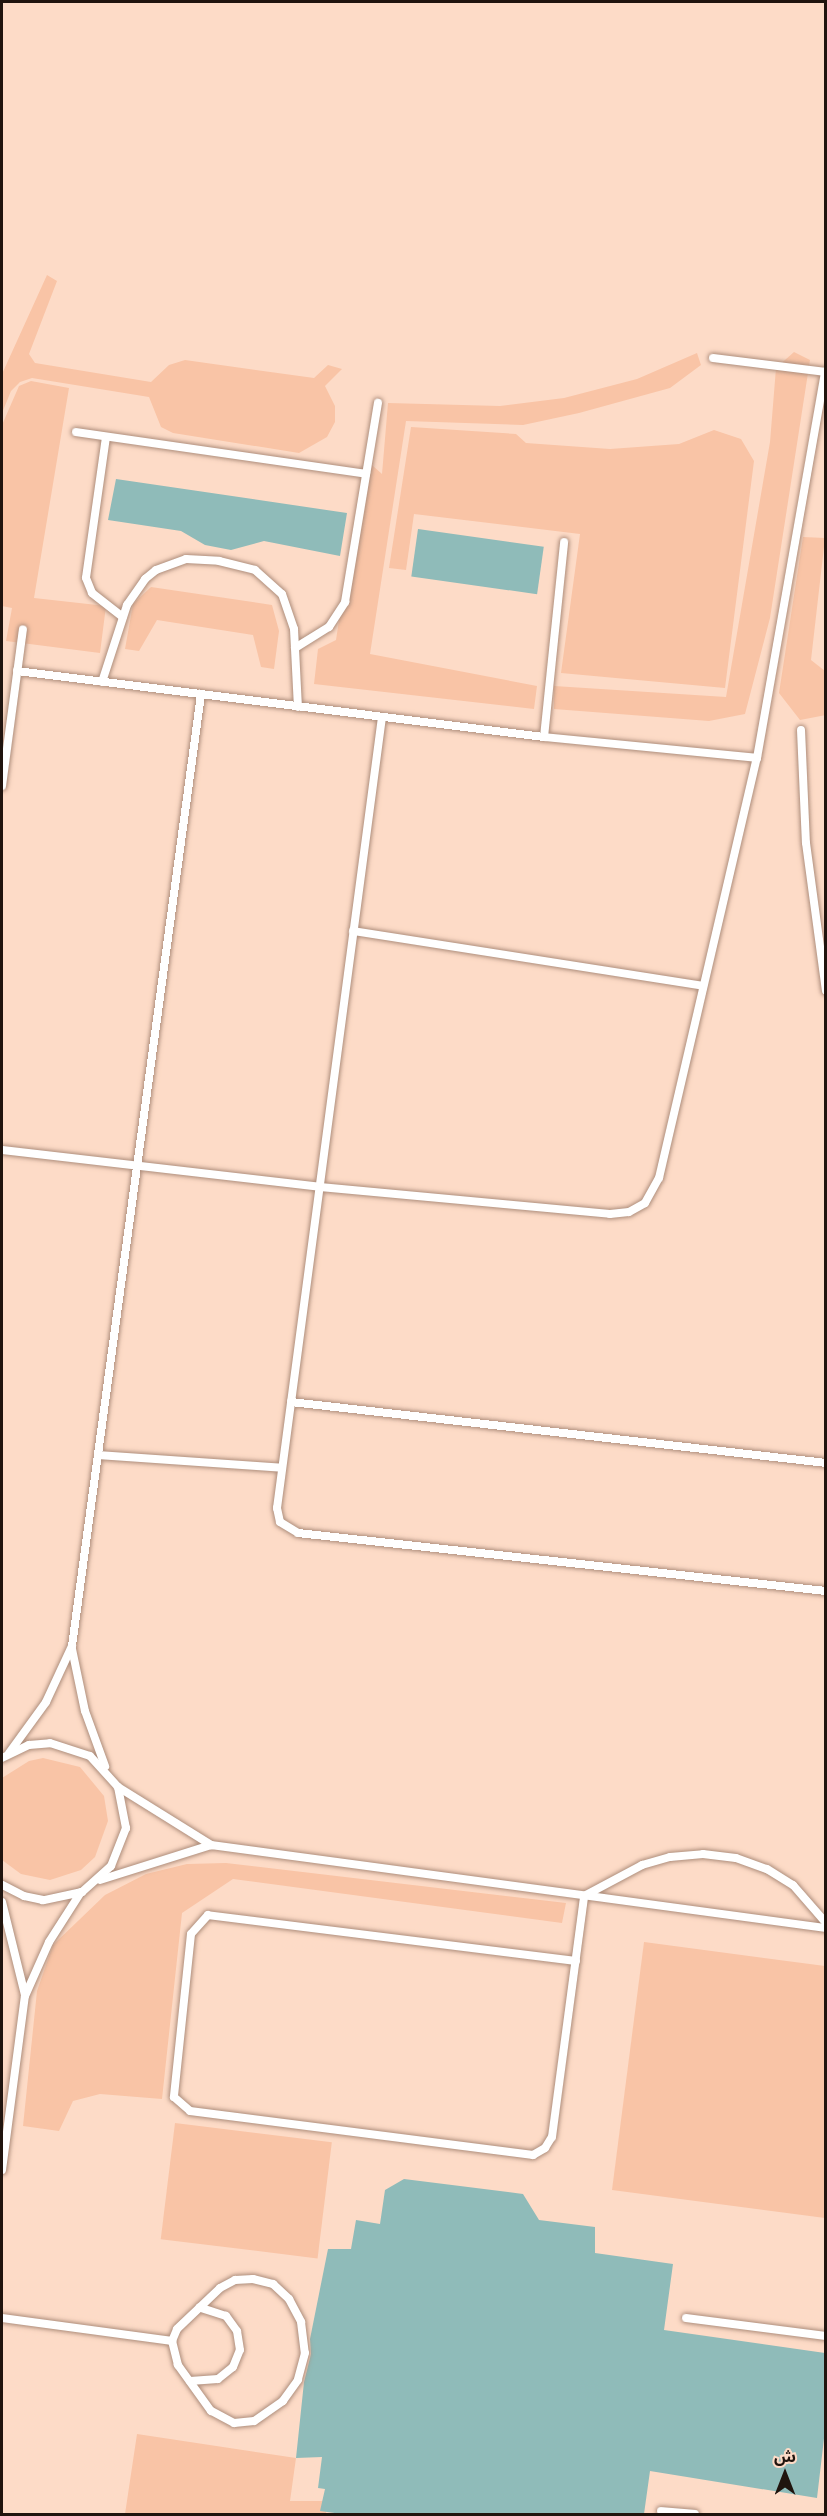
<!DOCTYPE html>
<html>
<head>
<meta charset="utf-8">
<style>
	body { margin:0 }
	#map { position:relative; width:827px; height:2516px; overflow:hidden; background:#fddbc7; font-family:"Titillium Web","Noto Sans Arabic",sans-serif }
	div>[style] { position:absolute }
	.green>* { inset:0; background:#f9c4a6; transform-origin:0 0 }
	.building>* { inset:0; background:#8fbbb9; transform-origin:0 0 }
	.roads { filter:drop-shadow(0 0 2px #ae8e7c) drop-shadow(0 0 2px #ae8e7c) }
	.service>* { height:8px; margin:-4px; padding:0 4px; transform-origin:4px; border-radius:4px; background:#fff }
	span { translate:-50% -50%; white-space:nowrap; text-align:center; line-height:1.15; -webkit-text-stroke:6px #fddbc7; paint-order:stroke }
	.frame { position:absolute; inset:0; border:3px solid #20140e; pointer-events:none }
	.north { position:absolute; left:755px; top:2444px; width:60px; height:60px; -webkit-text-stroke:4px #fddbc7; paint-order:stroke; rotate:0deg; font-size:16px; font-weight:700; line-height:24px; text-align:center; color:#20140e }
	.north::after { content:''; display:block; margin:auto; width:21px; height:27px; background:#20140e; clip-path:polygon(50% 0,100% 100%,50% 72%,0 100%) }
</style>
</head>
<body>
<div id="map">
	<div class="green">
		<div style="clip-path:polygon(47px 275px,57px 281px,29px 354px,35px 363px,151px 382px,169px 365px,185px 360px,314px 378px,328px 365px,342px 369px,325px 386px,335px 406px,335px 422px,327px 437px,299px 453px,173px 433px,161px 427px,149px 397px,32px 378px,20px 382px,11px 391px,2px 413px,2px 374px)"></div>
		<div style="clip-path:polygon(794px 352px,810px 360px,770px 618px,745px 714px,709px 721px,554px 709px,554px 686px,726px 697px,770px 442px,776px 368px)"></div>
		<div style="clip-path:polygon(697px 353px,701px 365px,670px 388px,579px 413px,523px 425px,406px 421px,370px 654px,537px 686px,534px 709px,314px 684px,318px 649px,336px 640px,364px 458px,382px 474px,388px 403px,500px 406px,564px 398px,637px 379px)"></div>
		<div style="clip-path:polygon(31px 381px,69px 388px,34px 598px,106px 606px,100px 653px,6px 641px,12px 608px,2px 606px,2px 425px,19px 386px)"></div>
		<div style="clip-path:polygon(411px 427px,516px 434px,526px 443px,610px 449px,679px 444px,714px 430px,741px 439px,754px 461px,725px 688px,561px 673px,580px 534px,414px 514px,406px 570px,389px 568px)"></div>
		<div style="clip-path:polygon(803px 537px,825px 538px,811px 660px,825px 671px,826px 715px,800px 720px,779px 693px)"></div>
		<div style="clip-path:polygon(151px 587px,272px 605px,279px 631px,274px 669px,261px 667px,253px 635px,157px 620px,139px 651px,125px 649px,133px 604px)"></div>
		<div style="clip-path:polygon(43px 1758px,80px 1767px,104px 1796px,108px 1821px,95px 1857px,81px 1870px,50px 1880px,21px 1874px,2px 1860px,2px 1778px,29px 1761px)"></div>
		<div style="clip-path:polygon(226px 1863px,566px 1903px,562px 1923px,233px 1879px,182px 1913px,162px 2099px,100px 2094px,73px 2101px,59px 2131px,23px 2126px,37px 1991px,53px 1945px,105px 1895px,146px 1874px,187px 1864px)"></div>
		<div style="clip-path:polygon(644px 1942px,825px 1966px,825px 2218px,612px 2190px)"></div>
		<div style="left:175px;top:2123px;width:158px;height:117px;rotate:7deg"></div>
		<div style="clip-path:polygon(137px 2434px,296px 2458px,290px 2501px,326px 2501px,326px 2514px,125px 2514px)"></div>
	</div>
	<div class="building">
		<div style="clip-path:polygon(116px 479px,347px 513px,340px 556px,264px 541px,231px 550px,205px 545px,181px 531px,108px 520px)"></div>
		<div style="left:418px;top:529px;width:127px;height:48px;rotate:8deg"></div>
		<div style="clip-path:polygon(404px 2179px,523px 2194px,539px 2220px,595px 2227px,595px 2253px,673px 2264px,664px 2330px,825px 2353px,825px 2430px,817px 2498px,650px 2471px,644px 2514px,342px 2514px,320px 2511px,325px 2489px,318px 2488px,322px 2457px,296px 2458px,304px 2382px,311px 2354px,310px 2339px,328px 2249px,351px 2249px,356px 2220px,380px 2224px,385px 2190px)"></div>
	</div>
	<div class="roads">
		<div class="service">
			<div style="left:713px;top:358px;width:114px;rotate:7.1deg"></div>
			<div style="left:76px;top:432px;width:293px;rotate:8.2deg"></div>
			<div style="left:106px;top:437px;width:142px;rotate:98.1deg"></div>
			<div style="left:86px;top:578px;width:16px;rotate:68deg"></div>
			<div style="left:92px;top:593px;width:39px;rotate:38deg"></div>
			<div style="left:295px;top:648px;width:40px;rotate:-32deg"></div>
			<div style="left:329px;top:627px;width:30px;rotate:-57deg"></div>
			<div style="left:345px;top:602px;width:202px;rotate:-80.6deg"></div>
			<div style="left:17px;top:671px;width:531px;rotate:7.14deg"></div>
			<div style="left:544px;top:737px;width:214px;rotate:5.6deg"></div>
			<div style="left:102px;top:682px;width:81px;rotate:-72deg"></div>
			<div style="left:127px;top:605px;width:32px;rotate:-55deg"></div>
			<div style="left:145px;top:579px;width:14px;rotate:-39deg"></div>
			<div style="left:156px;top:570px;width:32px;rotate:-20deg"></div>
			<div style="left:186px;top:559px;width:33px;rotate:3deg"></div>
			<div style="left:219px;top:561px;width:37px;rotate:14deg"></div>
			<div style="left:255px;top:570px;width:36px;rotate:42deg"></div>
			<div style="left:282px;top:594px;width:37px;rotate:71deg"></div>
			<div style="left:294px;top:629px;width:78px;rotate:87.1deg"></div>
			<div style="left:382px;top:717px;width:798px;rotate:97.56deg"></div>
			<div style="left:277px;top:1508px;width:14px;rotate:78deg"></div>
			<div style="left:280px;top:1522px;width:21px;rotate:31deg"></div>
			<div style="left:298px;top:1533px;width:531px;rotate:6.27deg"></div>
			<div style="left:801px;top:730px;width:113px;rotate:87.5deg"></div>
			<div style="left:806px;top:843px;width:149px;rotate:82.3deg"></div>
			<div style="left:544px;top:737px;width:196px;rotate:-84.1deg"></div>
			<div style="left:2px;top:786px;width:158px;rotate:-82.4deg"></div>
			<div style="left:353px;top:931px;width:354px;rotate:8.9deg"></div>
			<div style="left:2px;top:1150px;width:320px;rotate:6.6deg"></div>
			<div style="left:320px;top:1187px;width:291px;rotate:5.3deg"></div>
			<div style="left:610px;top:1214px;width:19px;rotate:-6deg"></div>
			<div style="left:629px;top:1212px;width:18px;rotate:-29deg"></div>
			<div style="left:645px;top:1203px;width:29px;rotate:-61deg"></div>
			<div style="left:659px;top:1178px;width:431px;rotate:-76.9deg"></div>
			<div style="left:757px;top:758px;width:392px;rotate:-80deg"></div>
			<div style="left:291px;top:1402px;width:538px;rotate:6.5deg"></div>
			<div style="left:98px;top:1455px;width:184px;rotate:4deg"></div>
			<div style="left:72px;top:1649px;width:63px;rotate:78.2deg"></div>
			<div style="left:85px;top:1711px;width:59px;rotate:70deg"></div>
			<div style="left:9px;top:1753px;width:63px;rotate:-54deg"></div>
			<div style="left:46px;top:1702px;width:62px;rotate:-65.1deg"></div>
			<div style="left:72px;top:1646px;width:961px;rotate:-82.28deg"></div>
			<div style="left:2px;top:1758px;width:30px;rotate:-26deg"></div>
			<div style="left:29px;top:1745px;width:21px;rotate:-5deg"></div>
			<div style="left:50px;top:1743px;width:42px;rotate:18deg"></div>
			<div style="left:90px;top:1756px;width:42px;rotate:47.9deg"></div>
			<div style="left:118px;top:1787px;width:42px;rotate:79deg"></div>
			<div style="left:126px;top:1828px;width:41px;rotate:111.5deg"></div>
			<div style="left:111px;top:1866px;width:39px;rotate:138deg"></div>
			<div style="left:82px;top:1892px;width:40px;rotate:168deg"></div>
			<div style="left:43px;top:1900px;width:19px;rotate:-168deg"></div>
			<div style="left:24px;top:1896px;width:25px;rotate:-153deg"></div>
			<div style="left:118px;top:1787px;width:110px;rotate:31.9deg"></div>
			<div style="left:211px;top:1845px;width:621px;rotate:7.69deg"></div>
			<div style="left:100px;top:1880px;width:116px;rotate:-17.5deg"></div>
			<div style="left:2px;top:1902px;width:96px;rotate:76.1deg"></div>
			<div style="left:576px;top:1961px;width:371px;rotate:-172.9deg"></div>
			<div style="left:208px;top:1915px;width:25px;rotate:132deg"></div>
			<div style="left:191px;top:1934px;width:164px;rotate:96deg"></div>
			<div style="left:174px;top:2097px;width:21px;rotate:41deg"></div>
			<div style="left:190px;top:2111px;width:346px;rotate:7.3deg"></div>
			<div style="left:533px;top:2155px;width:14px;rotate:-30deg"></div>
			<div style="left:545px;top:2148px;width:13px;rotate:-58deg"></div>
			<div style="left:552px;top:2137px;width:243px;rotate:-82.4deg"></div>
			<div style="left:584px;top:1896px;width:66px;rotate:-28.1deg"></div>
			<div style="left:642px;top:1865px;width:29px;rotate:-16deg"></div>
			<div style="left:670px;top:1857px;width:33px;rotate:-5deg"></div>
			<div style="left:703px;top:1854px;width:33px;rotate:7deg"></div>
			<div style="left:736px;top:1858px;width:33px;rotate:20deg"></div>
			<div style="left:767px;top:1869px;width:31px;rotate:32deg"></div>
			<div style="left:793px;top:1885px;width:50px;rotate:49deg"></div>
			<div style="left:2px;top:2170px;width:176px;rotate:-82.5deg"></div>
			<div style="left:25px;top:1996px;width:59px;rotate:-66deg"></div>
			<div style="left:49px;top:1942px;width:59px;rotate:-57.4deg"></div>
			<div style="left:253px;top:2279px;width:21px;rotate:14deg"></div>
			<div style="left:273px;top:2284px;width:22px;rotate:43deg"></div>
			<div style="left:289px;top:2299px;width:26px;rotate:62deg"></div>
			<div style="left:301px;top:2322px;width:31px;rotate:83deg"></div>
			<div style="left:305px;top:2353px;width:28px;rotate:105deg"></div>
			<div style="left:298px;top:2380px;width:26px;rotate:126deg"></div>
			<div style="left:283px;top:2401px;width:35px;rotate:145deg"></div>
			<div style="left:254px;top:2421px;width:20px;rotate:174deg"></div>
			<div style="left:234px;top:2423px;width:26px;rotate:-152deg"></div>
			<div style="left:211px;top:2411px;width:57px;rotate:-125.7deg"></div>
			<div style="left:178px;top:2365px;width:25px;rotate:-104deg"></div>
			<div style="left:172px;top:2341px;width:13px;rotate:-67deg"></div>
			<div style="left:177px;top:2329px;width:59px;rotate:-43.6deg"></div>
			<div style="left:220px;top:2288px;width:17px;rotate:-28deg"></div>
			<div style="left:235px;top:2280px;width:18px;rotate:-3deg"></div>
			<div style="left:2px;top:2318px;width:172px;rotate:7.7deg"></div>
			<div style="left:686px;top:2318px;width:141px;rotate:7.3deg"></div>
			<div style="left:190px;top:2381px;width:28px;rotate:-4deg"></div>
			<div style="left:218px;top:2379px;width:19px;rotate:-39deg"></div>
			<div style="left:233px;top:2367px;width:18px;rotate:-68deg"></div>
			<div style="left:240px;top:2350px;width:19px;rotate:-99deg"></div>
			<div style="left:237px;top:2331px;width:19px;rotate:-126deg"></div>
			<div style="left:226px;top:2316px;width:28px;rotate:-162deg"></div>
			<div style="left:661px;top:2511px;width:34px;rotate:5deg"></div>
		</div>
	</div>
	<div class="frame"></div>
	<div class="north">ش</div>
</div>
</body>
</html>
